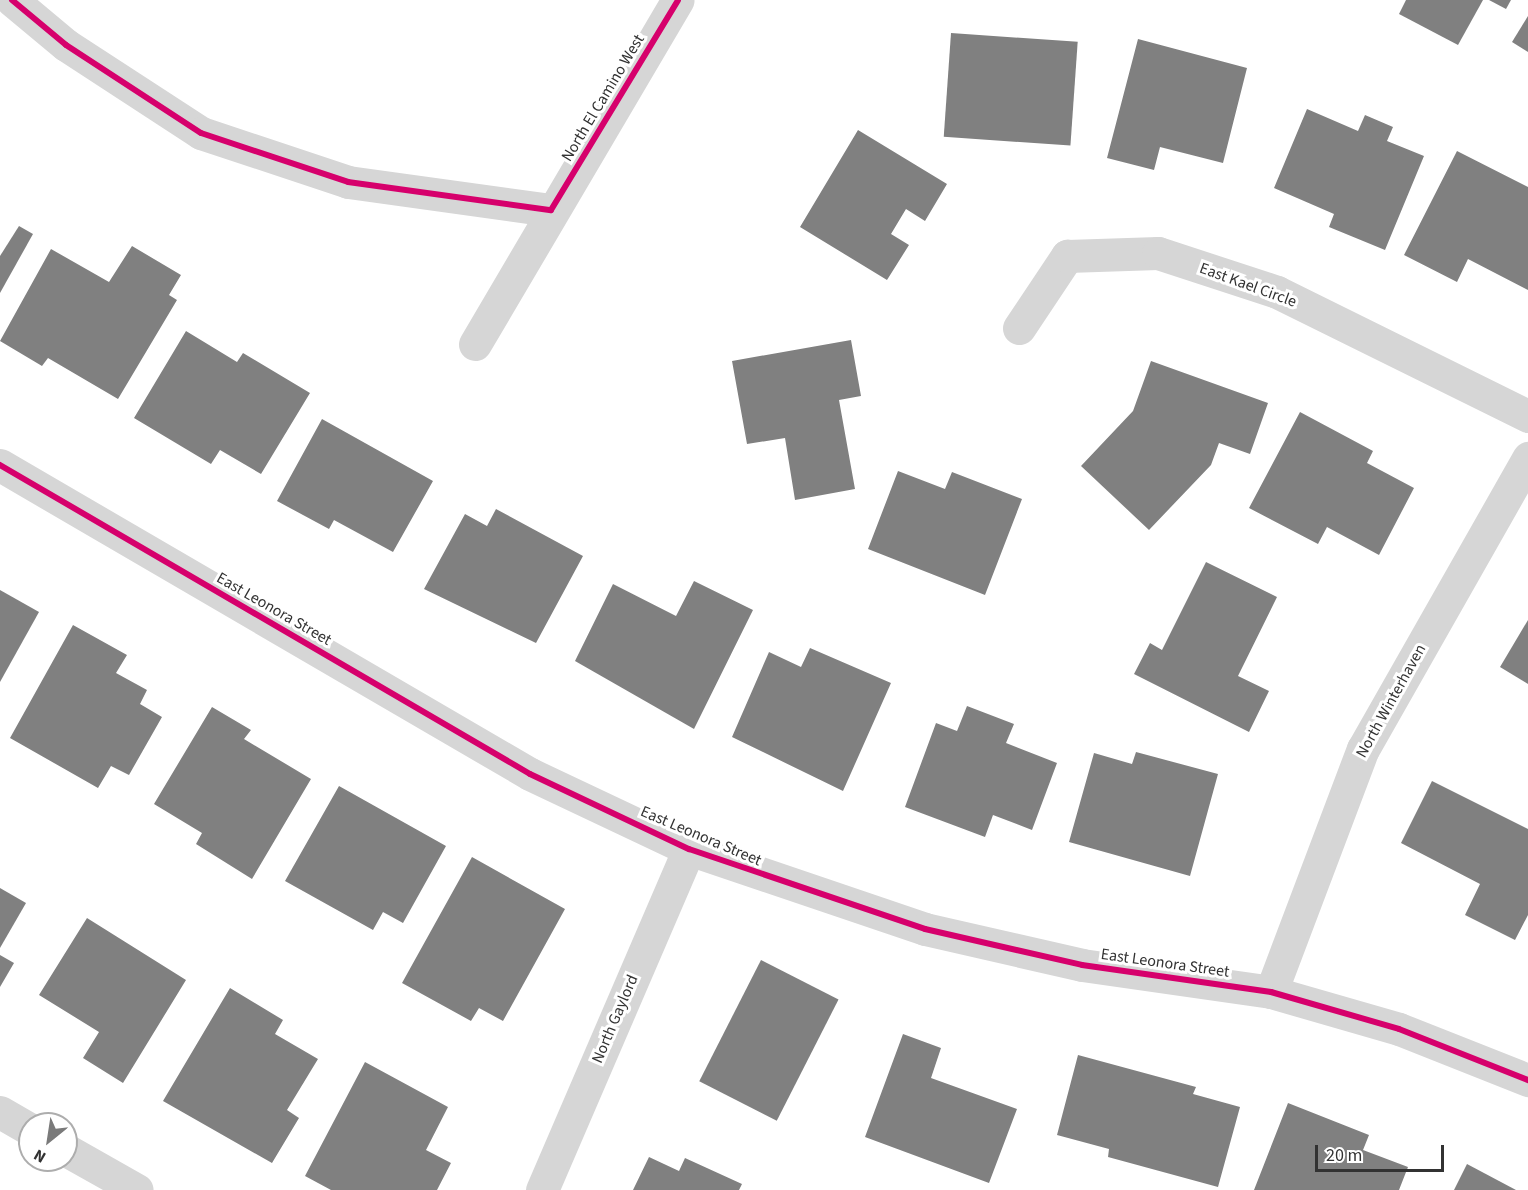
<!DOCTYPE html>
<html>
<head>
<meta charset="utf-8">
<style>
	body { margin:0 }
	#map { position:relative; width:1528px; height:1190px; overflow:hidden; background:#fff; font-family:"Source Sans 3",sans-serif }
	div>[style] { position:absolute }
	.building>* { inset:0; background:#808080; transform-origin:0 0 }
	.minor>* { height:33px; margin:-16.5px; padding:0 16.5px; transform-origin:16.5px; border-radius:16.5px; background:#d6d6d6 }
	.cycleway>* { height:6px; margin:-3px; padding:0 3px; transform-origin:3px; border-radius:3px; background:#d6006c }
	span { translate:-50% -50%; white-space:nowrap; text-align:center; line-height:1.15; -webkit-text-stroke:6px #fff; paint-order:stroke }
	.street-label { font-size:16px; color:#323232 }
	.north { position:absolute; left:18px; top:1112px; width:60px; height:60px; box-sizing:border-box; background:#fff; border:2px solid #adadad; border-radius:50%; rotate:210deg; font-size:16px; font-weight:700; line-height:24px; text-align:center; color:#323232 }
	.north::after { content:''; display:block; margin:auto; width:21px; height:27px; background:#7a7a7a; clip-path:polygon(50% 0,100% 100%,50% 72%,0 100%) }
	.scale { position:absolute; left:1315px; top:1145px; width:129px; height:27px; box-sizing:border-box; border:3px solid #323232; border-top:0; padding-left:8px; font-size:18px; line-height:21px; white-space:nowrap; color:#323232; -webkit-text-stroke:4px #fff; paint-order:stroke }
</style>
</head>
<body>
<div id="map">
	<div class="building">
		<div style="clip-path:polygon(1406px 0,1483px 0,1458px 45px,1399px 14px)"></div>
		<div style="clip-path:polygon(1489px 0,1511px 0,1506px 9px)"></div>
		<div style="clip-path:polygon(1528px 16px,1528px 52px,1512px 42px)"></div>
		<div style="left:951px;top:33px;width:127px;height:104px;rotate:4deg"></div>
		<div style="clip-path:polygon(1138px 39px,1247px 68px,1223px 163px,1160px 147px,1154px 170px,1107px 158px)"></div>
		<div style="clip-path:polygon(1307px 109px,1358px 131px,1365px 115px,1393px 127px,1387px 141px,1424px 156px,1385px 250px,1329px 227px,1334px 214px,1274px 188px)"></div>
		<div style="clip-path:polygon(858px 130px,947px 184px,925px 221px,906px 209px,891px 234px,909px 245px,887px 280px,800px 227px)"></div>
		<div style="clip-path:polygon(1457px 151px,1528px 187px,1528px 290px,1468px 259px,1457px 282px,1404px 255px)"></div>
		<div style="clip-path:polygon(19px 226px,33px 234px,0 293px,0 256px)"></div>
		<div style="clip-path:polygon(132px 246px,181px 275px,169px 295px,177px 300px,118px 399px,48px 358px,42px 366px,0 341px,51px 249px,109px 282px)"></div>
		<div style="clip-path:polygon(186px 331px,237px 362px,243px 353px,310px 393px,261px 474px,220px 450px,211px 464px,134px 418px)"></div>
		<div style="clip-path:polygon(851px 340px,861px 396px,839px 400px,855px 489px,795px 500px,785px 438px,747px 444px,732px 361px)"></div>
		<div style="clip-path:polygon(1151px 361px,1268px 403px,1250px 454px,1219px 443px,1211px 465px,1149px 530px,1081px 466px,1133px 411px)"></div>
		<div style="clip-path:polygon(1300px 412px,1373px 451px,1367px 463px,1414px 488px,1379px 555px,1327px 527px,1318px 544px,1249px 508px)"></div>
		<div style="clip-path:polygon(322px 419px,433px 481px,393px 552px,334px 520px,329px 529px,277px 501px)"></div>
		<div style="clip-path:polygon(898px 471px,945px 489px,952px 472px,1022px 499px,985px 595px,868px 549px)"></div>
		<div style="clip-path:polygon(496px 509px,583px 556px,536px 643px,424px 589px,465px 514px,487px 526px)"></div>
		<div style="clip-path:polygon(1206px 562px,1277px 597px,1238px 676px,1269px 691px,1249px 732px,1134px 674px,1150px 643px,1162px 650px)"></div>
		<div style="clip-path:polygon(694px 581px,753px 610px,694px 729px,575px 661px,613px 584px,676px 616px)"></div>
		<div style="clip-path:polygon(0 590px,39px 612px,0 682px)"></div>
		<div style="clip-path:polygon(1528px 620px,1528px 684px,1500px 667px)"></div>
		<div style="clip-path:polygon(73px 625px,127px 655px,116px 673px,147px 690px,140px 704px,162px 717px,129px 775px,111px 766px,98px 788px,10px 738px)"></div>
		<div style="clip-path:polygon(810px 648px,891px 683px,843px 791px,732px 737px,769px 652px,801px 667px)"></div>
		<div style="clip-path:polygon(967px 706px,1014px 724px,1006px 743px,1057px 763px,1032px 830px,993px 815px,985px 837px,905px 807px,936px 723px,957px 731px)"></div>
		<div style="clip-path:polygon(212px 707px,251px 730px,244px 739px,311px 779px,252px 879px,196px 844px,202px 833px,154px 804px)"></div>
		<div style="clip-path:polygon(1136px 752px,1218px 774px,1190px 876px,1069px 842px,1094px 753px,1132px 764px)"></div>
		<div style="clip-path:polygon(1432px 781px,1528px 829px,1528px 915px,1515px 940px,1465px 915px,1480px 884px,1401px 843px)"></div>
		<div style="clip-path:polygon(339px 786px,446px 846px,403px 923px,383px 912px,373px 930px,285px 881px)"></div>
		<div style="clip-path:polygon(472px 857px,565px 909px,503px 1021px,479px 1008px,471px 1021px,402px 983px)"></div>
		<div style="clip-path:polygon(0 888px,26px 903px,0 948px)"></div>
		<div style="clip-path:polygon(87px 918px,186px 980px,123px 1083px,83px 1058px,99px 1032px,39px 995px)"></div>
		<div style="clip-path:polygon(0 955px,14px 963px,0 987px)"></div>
		<div style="left:761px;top:960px;width:87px;height:136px;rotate:27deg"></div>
		<div style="clip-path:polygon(230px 988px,283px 1020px,275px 1034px,318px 1059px,287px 1110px,299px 1118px,272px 1163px,163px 1101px)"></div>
		<div style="clip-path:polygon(903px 1034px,941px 1048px,931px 1078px,1017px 1109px,989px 1183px,865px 1137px)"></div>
		<div style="clip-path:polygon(1078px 1055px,1196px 1087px,1193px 1094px,1240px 1107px,1218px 1187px,1108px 1157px,1109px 1149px,1057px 1135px)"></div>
		<div style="clip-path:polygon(365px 1062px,448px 1107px,426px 1150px,451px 1163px,437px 1190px,331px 1190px,305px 1176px)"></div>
		<div style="clip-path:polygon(1288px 1103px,1369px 1135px,1363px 1150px,1408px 1167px,1399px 1190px,1254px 1190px)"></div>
		<div style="clip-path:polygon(649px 1157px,679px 1171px,685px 1158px,742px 1184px,739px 1190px,633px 1190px)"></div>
		<div style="clip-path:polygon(1467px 1164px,1516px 1190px,1454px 1190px)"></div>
	</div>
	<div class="minor">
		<div style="left:12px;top:0;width:70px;rotate:39.8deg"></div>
		<div style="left:66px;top:45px;width:161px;rotate:33.1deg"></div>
		<div style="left:201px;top:133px;width:155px;rotate:18.4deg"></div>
		<div style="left:348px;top:182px;width:205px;rotate:7.9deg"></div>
		<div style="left:1019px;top:328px;width:87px;rotate:-56.3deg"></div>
		<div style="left:1067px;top:256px;width:91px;rotate:-1.9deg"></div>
		<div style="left:1158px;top:253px;width:125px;rotate:18.1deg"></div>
		<div style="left:1277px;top:292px;width:280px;rotate:26.3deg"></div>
		<div style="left:475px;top:344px;width:399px;rotate:-59.5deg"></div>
		<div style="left:0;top:465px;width:613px;rotate:30.24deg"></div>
		<div style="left:530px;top:774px;width:176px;rotate:25.3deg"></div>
		<div style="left:689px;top:849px;width:249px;rotate:18.7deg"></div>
		<div style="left:925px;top:929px;width:161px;rotate:12.9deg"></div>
		<div style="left:1082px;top:965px;width:191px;rotate:8.1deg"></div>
		<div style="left:1271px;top:992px;width:133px;rotate:16.1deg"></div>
		<div style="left:1399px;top:1029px;width:139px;rotate:21.6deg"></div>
		<div style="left:1271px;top:992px;width:260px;rotate:-69.3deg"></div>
		<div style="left:1363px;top:749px;width:335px;rotate:-60.4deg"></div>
		<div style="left:0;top:1112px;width:34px;rotate:30deg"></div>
		<div style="left:66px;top:1150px;width:81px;rotate:29.4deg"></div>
		<div style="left:542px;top:1190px;width:371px;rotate:-66.7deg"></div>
	</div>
	<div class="cycleway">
		<div style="left:12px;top:0;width:70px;rotate:39.8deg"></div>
		<div style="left:66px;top:45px;width:161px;rotate:33.1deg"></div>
		<div style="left:201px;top:133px;width:155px;rotate:18.4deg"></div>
		<div style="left:348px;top:182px;width:205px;rotate:7.9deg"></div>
		<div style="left:551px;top:210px;width:245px;rotate:-58.8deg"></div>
		<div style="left:0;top:465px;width:613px;rotate:30.24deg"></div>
		<div style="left:530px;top:774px;width:176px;rotate:25.3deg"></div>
		<div style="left:689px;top:849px;width:249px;rotate:18.7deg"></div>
		<div style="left:925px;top:929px;width:161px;rotate:12.9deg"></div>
		<div style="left:1082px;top:965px;width:191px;rotate:8.1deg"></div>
		<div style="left:1271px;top:992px;width:133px;rotate:16.1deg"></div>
		<div style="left:1399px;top:1029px;width:139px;rotate:21.6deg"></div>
	</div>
	<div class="street-label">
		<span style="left:603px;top:98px;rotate:-59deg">North El Camino West</span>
		<span style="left:1248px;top:285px;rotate:20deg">East Kael Circle</span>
		<span style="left:274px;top:609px;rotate:30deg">East Leonora Street</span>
		<span style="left:1391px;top:701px;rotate:-61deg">North Winterhaven</span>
		<span style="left:701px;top:836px;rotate:23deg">East Leonora Street</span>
		<span style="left:1165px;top:963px;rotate:8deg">East Leonora Street</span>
		<span style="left:615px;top:1019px;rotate:-67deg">North Gaylord</span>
	</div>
	<div class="north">N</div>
	<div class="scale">20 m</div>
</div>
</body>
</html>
